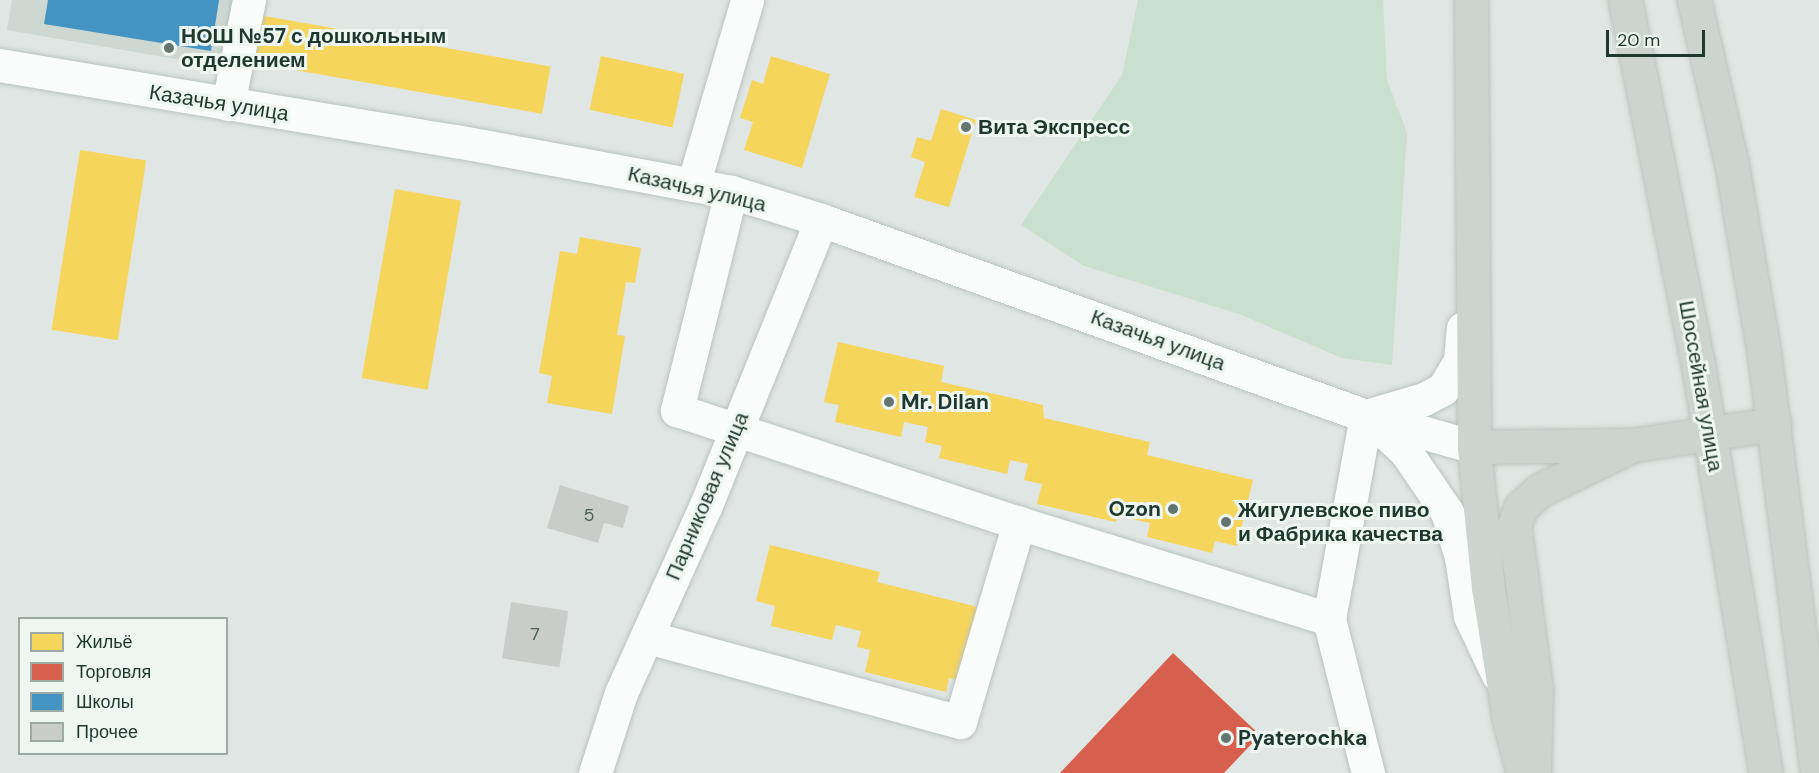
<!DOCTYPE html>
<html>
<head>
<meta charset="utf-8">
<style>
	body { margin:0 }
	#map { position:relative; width:1819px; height:773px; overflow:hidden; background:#e0e6e3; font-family:"DM Sans",sans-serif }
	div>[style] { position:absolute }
	.built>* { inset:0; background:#cdd8d2 }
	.green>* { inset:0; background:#c8e0cd }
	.homes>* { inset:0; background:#f6d55c; transform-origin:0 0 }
	.shops>* { inset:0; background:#d6604d }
	.schools>* { inset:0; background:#4393c3 }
	.building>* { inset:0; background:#c8cdca; transform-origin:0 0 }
	.roads { filter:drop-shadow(0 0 2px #bac3bf) drop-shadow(0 0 2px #bac3bf) }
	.minor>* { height:33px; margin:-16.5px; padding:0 16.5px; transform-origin:16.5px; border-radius:16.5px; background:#fafbfb }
	.major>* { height:33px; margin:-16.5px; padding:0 16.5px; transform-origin:16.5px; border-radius:16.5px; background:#ccd4d0 }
	.dots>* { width:16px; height:16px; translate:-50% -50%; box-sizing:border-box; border:3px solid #edf6f1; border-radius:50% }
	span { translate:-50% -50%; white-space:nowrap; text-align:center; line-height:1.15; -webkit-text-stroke:6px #edf6f1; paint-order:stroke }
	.number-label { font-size:18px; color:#4a5e56 }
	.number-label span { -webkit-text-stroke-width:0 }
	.poi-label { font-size:21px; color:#1f382f; font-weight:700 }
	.left { translate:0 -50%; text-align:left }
	.right { translate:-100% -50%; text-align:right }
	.street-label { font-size:21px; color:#1f382f }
	.legend { position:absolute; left:18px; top:617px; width:210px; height:138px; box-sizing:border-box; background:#edf6f1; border:2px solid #9baaa3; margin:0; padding:8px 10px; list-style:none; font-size:18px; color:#1f382f }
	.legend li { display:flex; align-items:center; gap:12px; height:30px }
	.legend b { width:30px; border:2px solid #9baaa3 }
	.scale { position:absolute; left:1606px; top:30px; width:99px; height:27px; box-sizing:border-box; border:3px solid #1f382f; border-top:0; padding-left:8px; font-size:18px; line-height:21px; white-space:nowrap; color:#1f382f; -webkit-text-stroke:4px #edf6f1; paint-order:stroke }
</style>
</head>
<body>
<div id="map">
	<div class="built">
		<div style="clip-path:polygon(12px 0,233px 0,222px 67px,7px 30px)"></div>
	</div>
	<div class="green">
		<div style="clip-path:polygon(1138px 0,1383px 0,1387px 80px,1407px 133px,1392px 365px,1342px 358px,1239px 314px,1084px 266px,1021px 225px,1122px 75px)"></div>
	</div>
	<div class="homes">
		<div style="left:259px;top:15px;width:296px;height:48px;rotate:10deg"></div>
		<div style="left:601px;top:56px;width:85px;height:55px;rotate:12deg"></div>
		<div style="clip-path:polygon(771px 56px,830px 74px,802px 168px,744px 150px,753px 122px,740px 118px,752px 80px,763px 84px)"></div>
		<div style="clip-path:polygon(941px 109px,976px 120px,949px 207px,914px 197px,925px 162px,911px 157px,917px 137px,931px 141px)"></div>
		<div style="left:80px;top:150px;width:67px;height:182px;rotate:9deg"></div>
		<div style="left:395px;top:189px;width:67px;height:192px;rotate:10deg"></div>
		<div style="clip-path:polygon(580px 237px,641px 248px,635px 283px,626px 282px,617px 335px,625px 336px,612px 414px,547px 403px,552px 376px,539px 373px,560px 251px,577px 254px)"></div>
		<div style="clip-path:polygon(838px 342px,944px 366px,941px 382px,1043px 405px,1044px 418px,1150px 442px,1147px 455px,1253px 480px,1237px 546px,1215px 541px,1212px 553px,1147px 537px,1150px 523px,1127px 518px,1129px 506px,1120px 505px,1116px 522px,1037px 504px,1042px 484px,1024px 480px,1028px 464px,1010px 460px,1007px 474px,939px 458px,942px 446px,925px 442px,928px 427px,904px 422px,901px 437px,835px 422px,839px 405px,824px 402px)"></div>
		<div style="clip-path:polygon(770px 545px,880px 572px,877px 582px,982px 608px,964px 682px,949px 678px,946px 692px,865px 672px,870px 650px,857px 647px,861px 631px,836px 625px,832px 640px,771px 626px,775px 606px,756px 601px)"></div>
	</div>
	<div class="shops">
		<div style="clip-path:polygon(1173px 653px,1260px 735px,1224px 773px,1060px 773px)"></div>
	</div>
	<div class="schools">
		<div style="clip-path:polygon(48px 0,219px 0,211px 51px,44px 24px)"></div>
	</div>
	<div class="building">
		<div style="clip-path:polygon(560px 485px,629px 506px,623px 528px,604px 523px,598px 543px,547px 528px)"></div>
		<div style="left:511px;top:602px;width:58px;height:57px;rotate:9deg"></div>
	</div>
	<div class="roads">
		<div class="minor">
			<div style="left:0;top:65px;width:462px;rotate:9.5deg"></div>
			<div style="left:456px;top:141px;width:280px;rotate:10.5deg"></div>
			<div style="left:731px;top:192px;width:94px;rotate:17.3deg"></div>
			<div style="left:821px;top:220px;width:579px;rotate:19.78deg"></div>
			<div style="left:1366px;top:416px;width:112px;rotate:16deg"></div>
			<div style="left:228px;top:104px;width:106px;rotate:-78.6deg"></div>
			<div style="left:693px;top:185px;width:193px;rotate:-73.7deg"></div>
			<div style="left:731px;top:192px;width:225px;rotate:103.9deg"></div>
			<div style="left:677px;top:410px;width:360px;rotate:18.3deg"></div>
			<div style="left:1019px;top:523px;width:325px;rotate:17.2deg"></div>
			<div style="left:1329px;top:619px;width:206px;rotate:-79.7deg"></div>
			<div style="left:1366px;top:416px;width:60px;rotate:-16.3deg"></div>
			<div style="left:1424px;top:399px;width:21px;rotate:-28deg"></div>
			<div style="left:1443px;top:389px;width:33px;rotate:-59deg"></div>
			<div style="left:1460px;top:361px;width:33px;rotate:-85deg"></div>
			<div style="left:1373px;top:421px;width:45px;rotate:43.2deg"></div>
			<div style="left:1406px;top:452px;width:73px;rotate:55.7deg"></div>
			<div style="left:1447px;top:512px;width:47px;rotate:72.7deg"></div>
			<div style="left:1461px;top:557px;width:60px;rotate:81.3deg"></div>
			<div style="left:1470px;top:616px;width:65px;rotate:64.6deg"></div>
			<div style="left:1329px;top:619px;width:159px;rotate:75.8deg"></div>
			<div style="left:647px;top:637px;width:324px;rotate:15.2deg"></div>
			<div style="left:960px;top:722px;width:208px;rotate:-73.5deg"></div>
			<div style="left:595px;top:773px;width:84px;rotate:-72deg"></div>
			<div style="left:621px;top:693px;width:206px;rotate:-65.7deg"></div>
			<div style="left:706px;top:505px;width:307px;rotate:-68deg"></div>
		</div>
		<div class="major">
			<div style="left:1471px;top:0;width:447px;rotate:89.6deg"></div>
			<div style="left:1474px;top:447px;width:141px;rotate:84.3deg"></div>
			<div style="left:1488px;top:587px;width:134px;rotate:81deg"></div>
			<div style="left:1509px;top:719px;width:56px;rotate:75.5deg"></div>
			<div style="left:1625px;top:0;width:371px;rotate:78.7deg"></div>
			<div style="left:1698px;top:364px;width:415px;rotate:80.6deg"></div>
			<div style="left:1694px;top:0;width:170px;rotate:77.1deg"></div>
			<div style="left:1732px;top:166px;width:190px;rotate:80.3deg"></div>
			<div style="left:1764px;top:353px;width:423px;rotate:82.8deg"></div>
			<div style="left:1474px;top:447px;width:159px;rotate:-0.7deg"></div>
			<div style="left:1633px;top:445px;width:143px;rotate:-8.5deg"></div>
			<div style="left:1534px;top:773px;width:84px;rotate:-88.6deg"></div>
			<div style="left:1536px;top:689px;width:165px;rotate:-97.6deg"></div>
			<div style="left:1514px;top:525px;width:19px;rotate:-69deg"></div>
			<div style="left:1521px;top:507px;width:25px;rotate:-42deg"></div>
			<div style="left:1540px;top:490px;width:103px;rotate:-25.8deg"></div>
		</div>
	</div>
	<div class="dots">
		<div style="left:169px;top:48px;background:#63756e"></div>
		<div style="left:966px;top:127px;background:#63756e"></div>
		<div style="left:889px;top:402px;background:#63756e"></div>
		<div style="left:1173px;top:509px;background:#63756e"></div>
		<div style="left:1226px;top:522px;background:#63756e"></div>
		<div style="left:1226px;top:738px;background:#63756e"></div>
	</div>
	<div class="number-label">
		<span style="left:589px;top:515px">5</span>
		<span style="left:535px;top:634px">7</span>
	</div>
	<div class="poi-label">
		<span class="left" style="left:181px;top:48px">НОШ №57 с дошкольным<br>отделением</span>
		<span class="left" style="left:978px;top:127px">Вита Экспресс</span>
		<span class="left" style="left:901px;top:402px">Mr. Dilan</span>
		<span class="right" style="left:1161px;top:509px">Ozon</span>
		<span class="left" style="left:1238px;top:522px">Жигулевское пиво<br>и Фабрика качества</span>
		<span class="left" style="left:1238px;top:738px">Pyaterochka</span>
	</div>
	<div class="street-label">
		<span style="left:219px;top:103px;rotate:9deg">Казачья улица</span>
		<span style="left:697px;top:189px;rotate:13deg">Казачья улица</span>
		<span style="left:1158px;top:340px;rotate:20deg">Казачья улица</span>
		<span style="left:1701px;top:386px;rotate:80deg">Шоссейная улица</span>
		<span style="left:707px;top:496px;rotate:-67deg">Парниковая улица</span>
	</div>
	<ul class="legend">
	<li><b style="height:16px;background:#f6d55c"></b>Жильё</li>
	<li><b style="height:16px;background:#d6604d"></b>Торговля</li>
	<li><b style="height:16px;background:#4393c3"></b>Школы</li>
	<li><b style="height:16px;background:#c8cdca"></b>Прочее</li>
	</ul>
	<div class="scale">20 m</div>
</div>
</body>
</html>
